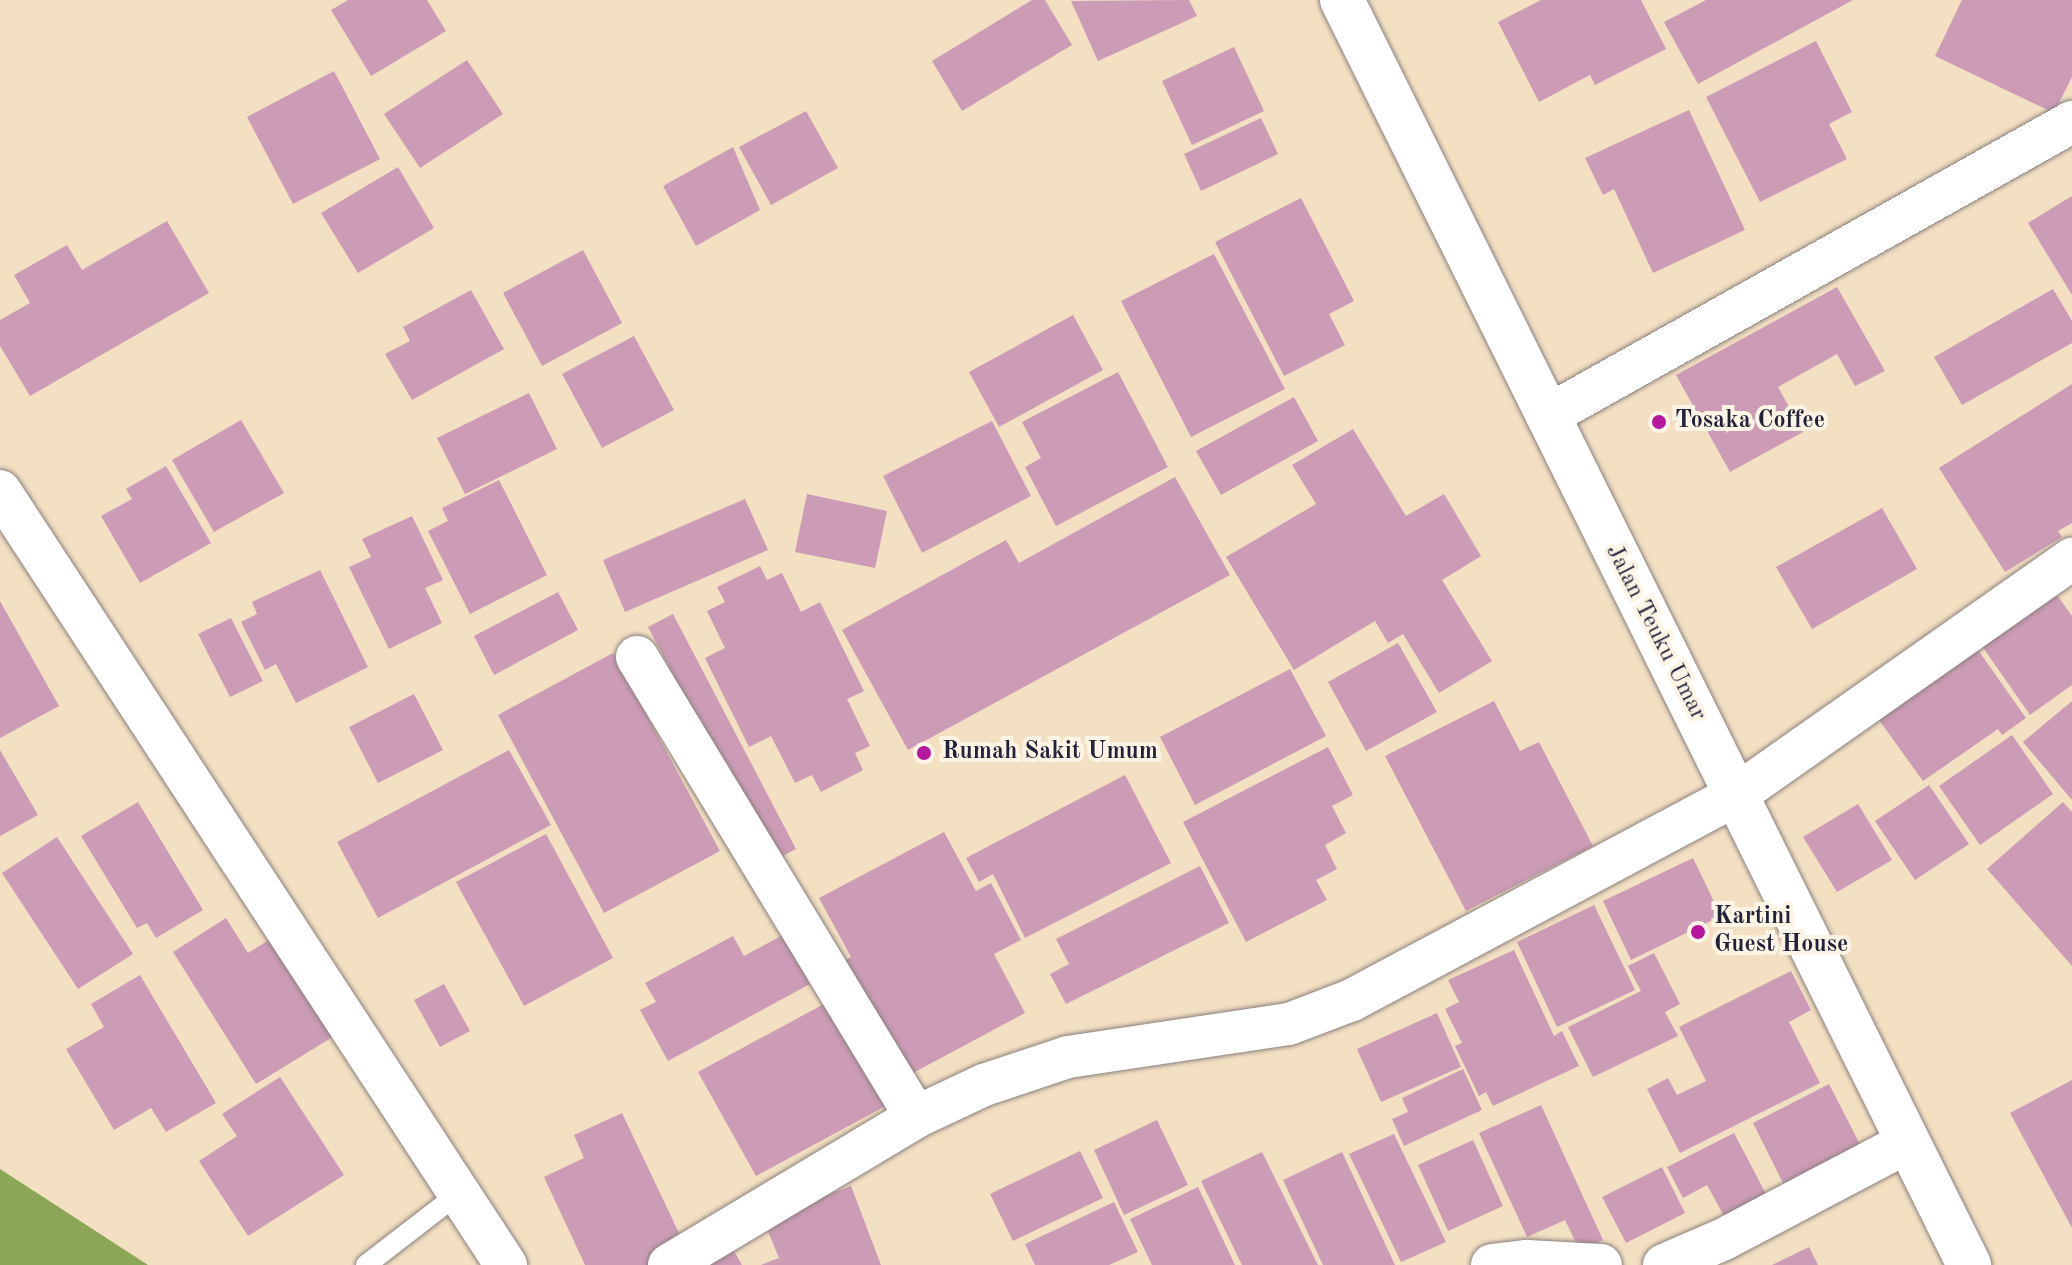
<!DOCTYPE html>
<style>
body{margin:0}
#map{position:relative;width:2072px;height:1265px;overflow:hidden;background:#f3dfc2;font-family:"Old Standard TT",serif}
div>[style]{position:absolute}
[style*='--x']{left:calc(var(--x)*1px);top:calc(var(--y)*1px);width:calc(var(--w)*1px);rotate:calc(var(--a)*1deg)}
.forest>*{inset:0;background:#8ca657}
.building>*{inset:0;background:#cc9bb6}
.roads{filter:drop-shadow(0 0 2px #8a807e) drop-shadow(0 0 2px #8a807e)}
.lane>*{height:20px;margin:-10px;padding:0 10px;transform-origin:10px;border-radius:10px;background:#fff}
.street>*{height:42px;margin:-21px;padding:0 21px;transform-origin:21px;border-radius:21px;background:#fff}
.secondary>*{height:44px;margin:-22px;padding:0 22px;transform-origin:22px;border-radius:22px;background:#fff}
.dots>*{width:22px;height:22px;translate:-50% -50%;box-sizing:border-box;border:4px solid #fcf5e5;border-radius:50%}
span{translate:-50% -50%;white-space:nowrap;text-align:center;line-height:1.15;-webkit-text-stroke:8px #fcf5e5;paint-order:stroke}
.poi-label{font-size:24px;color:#22223b;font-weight:700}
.left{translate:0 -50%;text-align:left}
.street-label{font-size:24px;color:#22223b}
</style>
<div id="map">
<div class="forest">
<div style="clip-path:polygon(0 1169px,148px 1265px,0 1265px)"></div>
</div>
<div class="building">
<div style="clip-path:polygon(348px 0,427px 0,446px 31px,371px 76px,331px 10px)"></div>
<div style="clip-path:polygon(1032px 0,1045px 0,1072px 45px,962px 111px,932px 61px)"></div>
<div style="clip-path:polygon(1189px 0,1197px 16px,1098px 61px,1071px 1px)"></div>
<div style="clip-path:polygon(1541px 0,1641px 0,1666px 49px,1595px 85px,1590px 75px,1539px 102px,1498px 22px)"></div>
<div style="clip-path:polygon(1706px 0,1853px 0,1698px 84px,1664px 22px)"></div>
<div style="clip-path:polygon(1962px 0,2072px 0,2072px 77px,2054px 113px,1935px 56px)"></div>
<div style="clip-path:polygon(1816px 41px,1852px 112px,1829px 124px,1847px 159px,1760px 202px,1706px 97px)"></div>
<div style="clip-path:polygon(1234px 47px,1264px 111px,1192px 145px,1162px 81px)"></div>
<div style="clip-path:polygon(467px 60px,503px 114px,420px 168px,384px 114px)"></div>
<div style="clip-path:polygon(334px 71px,380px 159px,293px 204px,247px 117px)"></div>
<div style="clip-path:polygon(1689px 110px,1745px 230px,1653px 273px,1614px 189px,1603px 195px,1585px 158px)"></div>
<div style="clip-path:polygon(806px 111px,838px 168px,771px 205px,739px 147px)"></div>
<div style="clip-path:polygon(1261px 118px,1278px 154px,1201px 191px,1184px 154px)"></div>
<div style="clip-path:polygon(733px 147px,760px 210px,696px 246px,663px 186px)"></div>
<div style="clip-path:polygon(398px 167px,434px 228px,358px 273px,321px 213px)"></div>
<div style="clip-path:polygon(2072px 196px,2072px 295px,2028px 223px)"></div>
<div style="clip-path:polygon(1301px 198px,1354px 301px,1329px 314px,1345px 345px,1284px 376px,1215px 242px)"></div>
<div style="clip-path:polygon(167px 221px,209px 293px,30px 396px,0 346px,0 320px,30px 303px,14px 275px,67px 245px,82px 270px)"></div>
<div style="clip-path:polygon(583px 250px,622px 323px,542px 366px,503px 293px)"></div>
<div style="clip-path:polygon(1214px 254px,1285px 389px,1191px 437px,1121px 301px)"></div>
<div style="clip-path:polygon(1837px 287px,1885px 371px,1855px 386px,1837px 354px,1778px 387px,1803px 432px,1730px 472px,1676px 375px)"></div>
<div style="clip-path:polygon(2053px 289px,2072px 321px,2072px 343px,1962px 405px,1934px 357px)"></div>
<div style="clip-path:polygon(471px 290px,504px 349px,412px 400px,385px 354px,410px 341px,403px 327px)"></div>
<div style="clip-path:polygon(1073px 315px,1103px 370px,999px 427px,969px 372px)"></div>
<div style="clip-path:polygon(634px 336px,674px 410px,602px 448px,562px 374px)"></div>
<div style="clip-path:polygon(1118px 372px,1168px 467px,1056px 526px,1025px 467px,1041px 458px,1022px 422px)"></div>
<div style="clip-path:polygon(2072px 384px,2072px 523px,2058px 531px,2062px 537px,2005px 572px,1939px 468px)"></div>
<div style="clip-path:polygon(529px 393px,557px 449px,465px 494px,437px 438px)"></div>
<div style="clip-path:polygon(1294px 397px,1318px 441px,1221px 495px,1196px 451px)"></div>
<div style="clip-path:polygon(241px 420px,284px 493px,214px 532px,172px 460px)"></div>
<div style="clip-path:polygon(992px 421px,1031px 496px,922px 553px,883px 476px)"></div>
<div style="clip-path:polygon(1353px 429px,1406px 516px,1444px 494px,1481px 556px,1442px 580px,1492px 661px,1439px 693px,1403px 634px,1388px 643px,1375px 621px,1294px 670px,1226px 557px,1316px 504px,1292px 465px)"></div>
<div style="clip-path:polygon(166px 466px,211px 543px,140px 583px,101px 516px,132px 499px,126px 489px)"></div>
<div style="clip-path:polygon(1175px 477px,1230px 575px,908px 750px,842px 630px,1006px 540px,1019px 563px)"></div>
<div style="clip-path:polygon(499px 480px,547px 575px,470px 614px,428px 531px,448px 521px,442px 508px)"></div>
<div style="clip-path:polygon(807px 494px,887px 511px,875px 568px,795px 552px)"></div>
<div style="clip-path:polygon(745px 499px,768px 550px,625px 612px,603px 560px)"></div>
<div style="clip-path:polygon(1882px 508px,1917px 569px,1812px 629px,1776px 567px)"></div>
<div style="clip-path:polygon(412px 516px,443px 580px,425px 588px,442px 623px,389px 649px,349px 567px,371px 557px,362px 539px)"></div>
<div style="clip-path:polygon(760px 566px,767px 580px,782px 573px,801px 612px,820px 602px,864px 691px,847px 699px,870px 746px,855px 753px,863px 770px,821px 792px,812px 775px,795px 783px,771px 736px,749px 747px,705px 658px,725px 648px,707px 611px,725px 602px,717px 587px)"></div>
<div style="clip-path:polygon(320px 570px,368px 667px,296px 703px,276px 664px,265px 670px,241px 622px,257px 614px,252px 602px)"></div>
<div style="clip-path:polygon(2054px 591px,2072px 616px,2072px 685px,2030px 715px,1980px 643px)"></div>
<div style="clip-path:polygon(558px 592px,578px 630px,494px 675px,474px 636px)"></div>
<div style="clip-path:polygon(0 601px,59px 706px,0 738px)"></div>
<div style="clip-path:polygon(673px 614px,796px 849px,771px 862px,648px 627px)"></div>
<div style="clip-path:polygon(231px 618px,263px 681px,230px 697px,198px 634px)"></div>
<div style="clip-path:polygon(1398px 643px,1437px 712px,1366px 751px,1328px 682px)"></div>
<div style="clip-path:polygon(1978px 650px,2026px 718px,2002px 735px,1998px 729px,1923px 781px,1879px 720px)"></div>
<div style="clip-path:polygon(613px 653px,720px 851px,604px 913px,498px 715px)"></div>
<div style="clip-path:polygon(1290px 669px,1326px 736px,1195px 805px,1160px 737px)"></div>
<div style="clip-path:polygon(414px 694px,443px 750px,378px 783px,349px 727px)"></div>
<div style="clip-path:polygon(1494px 701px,1520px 751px,1539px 742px,1593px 846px,1466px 911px,1385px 756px)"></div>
<div style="clip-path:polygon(2072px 701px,2072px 800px,2023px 742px)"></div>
<div style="clip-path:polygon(2012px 735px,2053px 794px,1980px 845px,1939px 786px)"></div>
<div style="clip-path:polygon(1328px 747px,1353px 795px,1332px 806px,1346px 833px,1325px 845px,1337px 869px,1316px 880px,1327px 900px,1246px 942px,1183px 822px)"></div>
<div style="clip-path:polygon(0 750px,38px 815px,0 836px)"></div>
<div style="clip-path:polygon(509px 750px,551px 825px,378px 918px,337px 842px)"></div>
<div style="clip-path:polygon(1125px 775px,1171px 863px,1025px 938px,993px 874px,979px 882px,966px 858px)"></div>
<div style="clip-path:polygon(1929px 785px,1969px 844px,1915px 880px,1875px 821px)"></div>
<div style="clip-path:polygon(138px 802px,203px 910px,156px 938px,147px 923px,137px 928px,81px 836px)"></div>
<div style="clip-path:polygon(2063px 802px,2072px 812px,2072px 966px,1987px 869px)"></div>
<div style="clip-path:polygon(1858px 804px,1892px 860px,1837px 892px,1803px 837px)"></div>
<div style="clip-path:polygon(944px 832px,976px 891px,991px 883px,1021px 940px,994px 954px,1025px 1013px,911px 1074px,833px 967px,851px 957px,819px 898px)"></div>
<div style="clip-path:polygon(546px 834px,613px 958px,524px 1006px,456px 882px)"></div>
<div style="clip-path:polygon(57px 837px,133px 954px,78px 989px,2px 873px)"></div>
<div style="clip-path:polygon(1693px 858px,1721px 916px,1631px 960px,1603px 901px)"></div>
<div style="clip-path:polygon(1200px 866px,1229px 923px,1066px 1004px,1050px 974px,1069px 964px,1056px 939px)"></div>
<div style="clip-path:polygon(1594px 905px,1635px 990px,1557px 1027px,1517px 942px)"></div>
<div style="clip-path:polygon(226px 918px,248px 953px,275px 936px,336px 1035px,256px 1084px,173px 952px)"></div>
<div style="clip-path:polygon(783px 935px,810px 984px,668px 1061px,640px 1010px,656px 1002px,645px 983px,733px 936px,744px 956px)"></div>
<div style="clip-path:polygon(1514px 950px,1554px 1036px,1562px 1031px,1579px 1066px,1493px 1106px,1486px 1092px,1479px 1096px,1455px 1046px,1462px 1043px,1445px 1009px,1459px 1002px,1448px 980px)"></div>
<div style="clip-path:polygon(1654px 953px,1680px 1004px,1665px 1012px,1678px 1036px,1593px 1077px,1568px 1027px,1641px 991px,1628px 966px)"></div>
<div style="clip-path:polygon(1791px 971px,1811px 1010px,1789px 1022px,1820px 1083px,1680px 1153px,1647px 1089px,1668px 1078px,1677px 1095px,1706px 1081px,1679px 1027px)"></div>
<div style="clip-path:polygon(140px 975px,216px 1103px,166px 1132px,151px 1108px,114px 1130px,66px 1049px,104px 1027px,91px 1004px)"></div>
<div style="clip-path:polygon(444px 984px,470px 1031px,440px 1047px,414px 1000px)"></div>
<div style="clip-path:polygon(835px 998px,893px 1102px,756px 1176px,698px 1072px)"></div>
<div style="clip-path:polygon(1437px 1013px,1461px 1067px,1381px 1102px,1357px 1049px)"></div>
<div style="clip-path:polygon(1463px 1069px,1482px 1110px,1404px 1146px,1392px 1119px,1408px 1112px,1402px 1098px)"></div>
<div style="clip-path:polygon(280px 1077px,344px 1175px,248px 1236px,199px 1161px,237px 1136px,222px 1114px)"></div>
<div style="clip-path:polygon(2072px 1080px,2072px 1228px,2010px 1113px)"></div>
<div style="clip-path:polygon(1829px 1084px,1867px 1158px,1790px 1197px,1753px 1123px)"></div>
<div style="clip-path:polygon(1541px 1105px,1603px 1240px,1580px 1251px,1565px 1220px,1527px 1237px,1479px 1133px)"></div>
<div style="clip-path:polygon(622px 1113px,688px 1252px,659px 1265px,585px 1265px,544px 1177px,584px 1158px,574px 1135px)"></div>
<div style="clip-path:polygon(1157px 1120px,1188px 1185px,1124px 1215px,1094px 1150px)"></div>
<div style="clip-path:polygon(1734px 1133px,1766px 1194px,1724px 1216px,1707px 1185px,1683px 1198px,1667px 1167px)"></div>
<div style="clip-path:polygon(1394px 1134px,1446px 1242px,1401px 1262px,1349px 1154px)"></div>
<div style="clip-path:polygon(1473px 1140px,1503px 1206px,1448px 1231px,1418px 1165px)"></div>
<div style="clip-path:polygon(1080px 1151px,1103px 1198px,1013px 1241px,990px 1194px)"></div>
<div style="clip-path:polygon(1262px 1152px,1318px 1265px,1242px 1265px,1201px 1181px)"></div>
<div style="clip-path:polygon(1342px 1152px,1395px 1265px,1323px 1265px,1283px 1180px)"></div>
<div style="clip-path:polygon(1662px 1167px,1685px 1213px,1626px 1243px,1602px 1197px)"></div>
<div style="clip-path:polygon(851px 1186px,881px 1265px,761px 1265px,779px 1258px,763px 1219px)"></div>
<div style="clip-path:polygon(1198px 1187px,1235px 1265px,1152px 1265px,1130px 1219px)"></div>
<div style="clip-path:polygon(1114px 1202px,1138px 1252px,1109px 1265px,1035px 1265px,1025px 1244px)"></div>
<div style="clip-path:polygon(731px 1246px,742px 1265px,698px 1265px)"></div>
<div style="clip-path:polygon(1809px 1247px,1818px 1265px,1772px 1265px)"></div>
</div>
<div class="roads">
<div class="lane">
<div style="--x:366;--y:1265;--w:116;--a:-37.7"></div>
</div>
<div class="street">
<div style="--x:1547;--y:416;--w:602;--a:-29.25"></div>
<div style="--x:0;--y:491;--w:925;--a:56.83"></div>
<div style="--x:637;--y:657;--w:538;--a:58.76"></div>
<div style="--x:669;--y:1265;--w:288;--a:-30.9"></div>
<div style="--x:916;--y:1117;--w:75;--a:-25.2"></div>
<div style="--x:984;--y:1085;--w:89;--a:-18.4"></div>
<div style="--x:1068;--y:1057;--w:223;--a:-8.5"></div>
<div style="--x:1289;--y:1024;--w:67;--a:-20.9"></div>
<div style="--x:1352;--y:1000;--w:435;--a:-28.1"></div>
<div style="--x:1736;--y:795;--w:411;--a:-35.1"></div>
<div style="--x:1492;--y:1265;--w:35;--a:-7"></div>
<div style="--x:1527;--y:1261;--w:74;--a:3.1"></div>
<div style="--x:1664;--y:1265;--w:65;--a:-23.4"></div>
<div style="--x:1724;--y:1239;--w:208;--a:-27.8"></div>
</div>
<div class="secondary">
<div style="--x:1342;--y:0;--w:1412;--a:63.63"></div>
</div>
</div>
<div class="dots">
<div style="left:1659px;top:422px;background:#b5179e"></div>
<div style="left:924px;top:753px;background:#b5179e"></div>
<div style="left:1698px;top:932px;background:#b5179e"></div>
</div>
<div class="poi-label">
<span class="left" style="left:1675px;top:422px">Tosaka Coffee</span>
<span class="left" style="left:942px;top:753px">Rumah Sakit Umum</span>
<span class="left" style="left:1714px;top:932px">Kartini<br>Guest House</span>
</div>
<div class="street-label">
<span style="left:1655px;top:633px;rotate:63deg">Jalan Teuku Umar</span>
</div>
</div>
